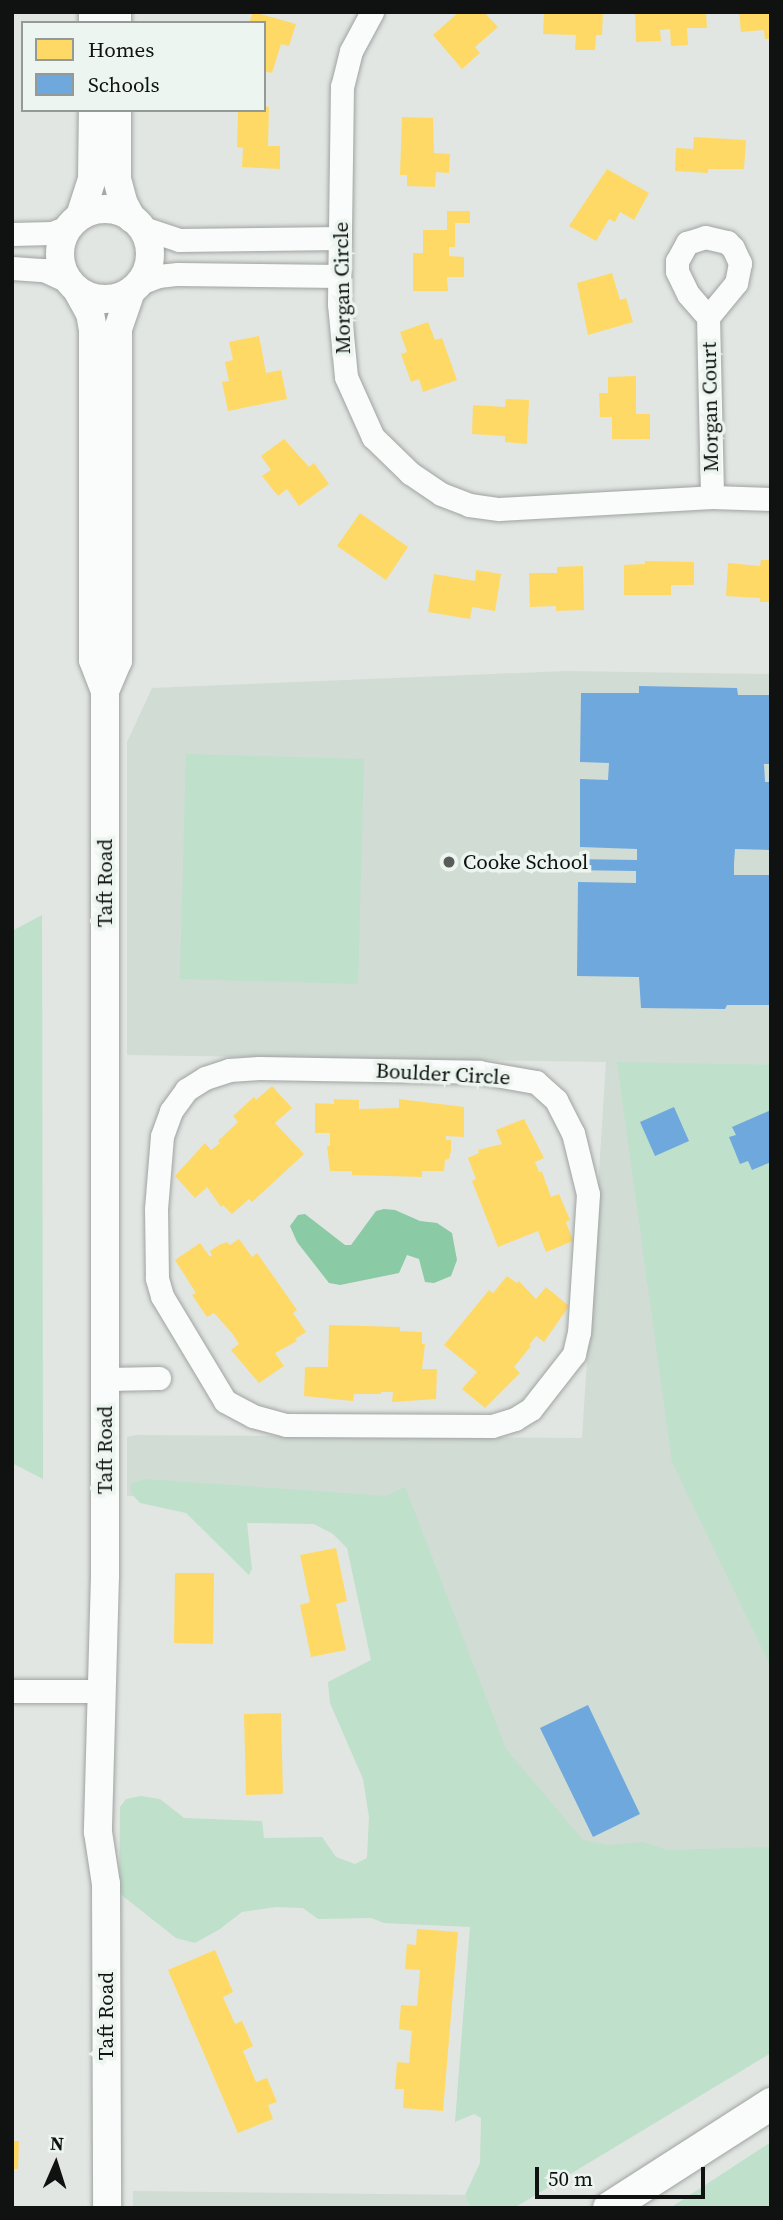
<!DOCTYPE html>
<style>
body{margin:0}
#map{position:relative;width:783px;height:2220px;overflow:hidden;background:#e1e6e2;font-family:"Source Serif 4",serif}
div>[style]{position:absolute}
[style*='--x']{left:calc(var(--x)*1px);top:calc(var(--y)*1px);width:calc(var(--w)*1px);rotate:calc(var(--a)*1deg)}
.built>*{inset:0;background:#d1dcd4}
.green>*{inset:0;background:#bfe0ca}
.water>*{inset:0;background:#8acaa4}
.homes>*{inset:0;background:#ffd966}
.schools>*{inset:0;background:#6fa8dc}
.roads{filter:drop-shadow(0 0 2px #a0a3a1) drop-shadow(0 0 2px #a0a3a1)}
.minor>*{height:23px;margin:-11.5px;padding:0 11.5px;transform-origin:11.5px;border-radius:11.5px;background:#fafbfb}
.tertiary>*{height:28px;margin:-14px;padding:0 14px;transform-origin:14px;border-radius:14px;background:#fafbfb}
.tertiary>.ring{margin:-14px;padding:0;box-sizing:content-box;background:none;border:28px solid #fafbfb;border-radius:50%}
.secondary>*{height:32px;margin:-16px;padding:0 16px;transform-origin:16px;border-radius:16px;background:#fafbfb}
.dots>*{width:19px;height:19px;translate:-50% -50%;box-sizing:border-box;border:4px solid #ecf5ef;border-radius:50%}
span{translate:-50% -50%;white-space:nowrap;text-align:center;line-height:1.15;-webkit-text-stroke:7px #ecf5ef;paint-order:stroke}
.street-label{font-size:21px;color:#0f1210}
.poi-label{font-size:21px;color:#0f1210}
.left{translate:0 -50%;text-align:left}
.frame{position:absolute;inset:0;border:14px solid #0f1210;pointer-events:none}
.legend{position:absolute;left:21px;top:21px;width:245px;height:91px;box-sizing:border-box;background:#ecf5ef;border:2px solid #949a96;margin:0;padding:9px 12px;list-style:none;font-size:21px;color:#0f1210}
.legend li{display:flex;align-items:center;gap:14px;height:35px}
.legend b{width:35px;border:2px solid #949a96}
.north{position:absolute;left:21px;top:2129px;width:70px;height:70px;-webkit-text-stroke:5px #ecf5ef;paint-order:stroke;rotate:3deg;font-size:19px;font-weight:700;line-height:28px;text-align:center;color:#0f1210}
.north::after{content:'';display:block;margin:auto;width:24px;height:32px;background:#0f1210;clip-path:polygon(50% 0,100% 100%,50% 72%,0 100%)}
.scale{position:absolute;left:535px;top:2167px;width:170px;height:32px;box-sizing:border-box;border:4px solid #0f1210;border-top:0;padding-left:9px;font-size:21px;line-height:24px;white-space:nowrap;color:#0f1210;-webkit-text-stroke:5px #ecf5ef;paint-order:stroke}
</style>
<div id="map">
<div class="built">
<div style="clip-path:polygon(566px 671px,771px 674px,771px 1897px,490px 1893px,376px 1499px,127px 1496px,127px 1437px,136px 1435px,582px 1438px,606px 1062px,127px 1055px,127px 742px,152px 688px)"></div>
<div style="clip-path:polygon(133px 2191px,465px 2195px,471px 2208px,133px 2208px)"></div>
</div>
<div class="green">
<div style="clip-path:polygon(186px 754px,364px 759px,358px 984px,180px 979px)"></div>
<div style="clip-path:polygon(42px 915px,43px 1479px,12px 1463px,12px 931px)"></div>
<div style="clip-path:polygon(617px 1062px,771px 1065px,771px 1667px,672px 1462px)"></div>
<div style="clip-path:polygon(144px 1479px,386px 1496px,405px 1487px,506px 1749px,583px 1840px,607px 1845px,643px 1842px,666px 1850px,771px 1847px,771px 2053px,514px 2208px,471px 2208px,465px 2195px,480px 2163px,481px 2118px,474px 2114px,455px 2122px,470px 1927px,384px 1923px,371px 1918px,318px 1919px,303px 1908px,276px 1907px,242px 1912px,220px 1929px,195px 1943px,176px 1938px,119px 1893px,120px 1807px,126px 1799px,141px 1796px,160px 1799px,184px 1818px,262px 1821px,264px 1838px,322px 1837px,336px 1857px,355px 1864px,367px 1858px,369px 1817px,363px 1779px,330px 1703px,328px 1682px,371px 1660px,347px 1548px,333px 1534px,314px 1524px,247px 1523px,252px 1569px,249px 1575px,186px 1513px,140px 1503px,131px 1493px,131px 1484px)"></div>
<div style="clip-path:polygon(771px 2142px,771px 2208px,670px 2208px)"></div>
</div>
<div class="water">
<div style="clip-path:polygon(384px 1209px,395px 1210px,420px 1221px,437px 1223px,452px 1233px,457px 1260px,451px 1276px,434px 1283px,425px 1282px,419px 1259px,407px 1255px,399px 1273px,340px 1285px,329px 1283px,297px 1242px,290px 1226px,298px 1215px,305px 1214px,345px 1245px,351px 1245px,376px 1211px)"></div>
</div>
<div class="homes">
<div style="clip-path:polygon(253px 12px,296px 24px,289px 46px,281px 44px,272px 73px,264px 71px,264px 23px,249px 23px)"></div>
<div style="clip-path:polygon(459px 12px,484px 12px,498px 27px,475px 47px,480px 53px,462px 69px,433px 35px)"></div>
<div style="clip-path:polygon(544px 12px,603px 12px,602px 35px,596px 35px,595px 50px,575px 50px,576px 35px,543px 34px)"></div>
<div style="clip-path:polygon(635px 12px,706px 12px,707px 28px,687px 28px,688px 45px,671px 46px,670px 29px,660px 30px,661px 41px,636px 42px)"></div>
<div style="clip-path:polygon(739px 12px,771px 12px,771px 39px,765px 39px,764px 30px,741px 32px)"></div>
<div style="clip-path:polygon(264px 106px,269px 107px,268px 146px,280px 146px,280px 169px,242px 167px,243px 148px,237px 147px,238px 110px,264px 110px)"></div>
<div style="clip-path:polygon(402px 117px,433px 118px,434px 153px,450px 154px,449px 173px,436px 172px,435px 187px,407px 186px,407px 175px,400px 175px)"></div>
<div style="clip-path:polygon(694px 137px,746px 140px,744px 169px,708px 169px,708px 173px,675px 171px,676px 148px,693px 149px)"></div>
<div style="clip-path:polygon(607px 169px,649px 193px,634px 220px,620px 212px,615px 222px,609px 219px,596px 241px,569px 226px)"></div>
<div style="clip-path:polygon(447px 211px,470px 211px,470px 223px,455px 223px,455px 247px,449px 247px,449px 256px,464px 257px,464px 277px,447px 277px,448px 291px,413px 291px,413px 253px,423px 253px,423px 230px,447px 230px)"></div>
<div style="clip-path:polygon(612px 273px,620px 300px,626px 298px,633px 322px,588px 335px,577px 283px)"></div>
<div style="clip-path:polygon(428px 322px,435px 340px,442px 338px,457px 380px,423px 392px,419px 379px,411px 382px,401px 354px,407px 352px,400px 332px)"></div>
<div style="clip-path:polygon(259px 336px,266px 373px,281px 370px,287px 399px,228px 411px,222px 382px,229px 381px,225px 362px,233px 360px,229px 342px)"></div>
<div style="clip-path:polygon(636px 376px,636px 414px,650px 414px,650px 439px,612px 439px,612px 417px,600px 417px,599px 393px,608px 393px,608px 377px)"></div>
<div style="clip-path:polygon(506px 399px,529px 400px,527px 444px,505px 442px,505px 436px,472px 434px,473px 405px,505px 407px)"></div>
<div style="clip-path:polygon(284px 439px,309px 467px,314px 463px,329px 484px,299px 506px,287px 489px,278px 496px,262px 476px,271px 470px,261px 456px)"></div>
<div style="clip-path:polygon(360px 513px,408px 547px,386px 580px,337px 546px)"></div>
<div style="clip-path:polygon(761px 560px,771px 560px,771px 602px,760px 602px,760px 598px,726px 596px,728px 563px,760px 566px)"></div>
<div style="clip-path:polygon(645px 561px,694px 562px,694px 585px,671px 585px,671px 595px,624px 595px,624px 565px,645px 564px)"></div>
<div style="clip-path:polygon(583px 566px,584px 610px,556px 611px,556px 606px,530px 607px,529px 573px,557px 573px,557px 567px)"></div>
<div style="clip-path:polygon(476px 570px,501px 574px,495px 611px,472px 607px,470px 619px,428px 612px,434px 574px,475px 581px)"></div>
<div style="clip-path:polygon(272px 1086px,292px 1108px,275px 1123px,304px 1154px,252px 1202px,249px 1199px,232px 1214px,223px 1205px,221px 1207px,207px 1187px,195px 1198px,175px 1176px,205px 1143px,211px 1150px,220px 1143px,218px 1141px,238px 1122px,233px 1116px,254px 1097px,256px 1100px)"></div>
<div style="clip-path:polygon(334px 1099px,359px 1100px,359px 1109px,399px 1108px,399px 1099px,464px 1107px,464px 1137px,446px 1136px,446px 1140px,451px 1140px,451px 1151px,449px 1159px,445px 1160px,444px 1171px,422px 1171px,422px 1177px,352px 1175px,352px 1171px,330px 1171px,327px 1146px,330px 1146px,330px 1133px,315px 1133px,315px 1103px,334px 1104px)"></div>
<div style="clip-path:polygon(524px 1119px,544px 1158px,535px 1162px,539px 1172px,542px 1172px,551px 1197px,559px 1194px,570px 1220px,566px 1222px,573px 1241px,546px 1252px,538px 1231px,498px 1247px,472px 1181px,476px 1179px,468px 1158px,479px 1153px,478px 1150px,502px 1144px,496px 1130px)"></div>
<div style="clip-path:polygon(239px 1239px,252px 1257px,257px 1253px,297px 1310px,293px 1313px,306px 1332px,295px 1339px,297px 1341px,275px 1353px,284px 1366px,259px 1383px,231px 1350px,239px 1344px,232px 1333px,214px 1313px,207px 1317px,192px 1295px,196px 1293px,175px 1260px,200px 1243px,210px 1257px,212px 1255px,210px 1251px,219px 1245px,227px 1242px,230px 1245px)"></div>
<div style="clip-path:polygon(507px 1276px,517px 1283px,519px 1281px,536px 1299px,546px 1287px,569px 1306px,544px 1342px,536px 1336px,529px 1345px,531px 1346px,514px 1367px,520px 1373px,485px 1408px,462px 1389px,477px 1372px,444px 1345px,489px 1290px,493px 1293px)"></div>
<div style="clip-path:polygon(329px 1325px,400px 1327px,400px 1331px,422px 1332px,422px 1344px,425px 1344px,422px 1369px,437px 1369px,436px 1399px,392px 1402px,393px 1392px,381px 1392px,381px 1394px,354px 1394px,353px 1401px,304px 1396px,305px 1367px,328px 1367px)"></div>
<div style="clip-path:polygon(336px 1548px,347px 1601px,336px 1604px,346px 1650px,311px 1657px,300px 1605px,310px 1602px,300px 1555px)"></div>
<div style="clip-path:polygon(175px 1573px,214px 1573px,213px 1644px,174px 1643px)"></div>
<div style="clip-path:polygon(281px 1713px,283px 1794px,246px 1795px,244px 1714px)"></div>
<div style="clip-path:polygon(417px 1929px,458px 1932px,443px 2111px,403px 2108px,404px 2089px,395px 2089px,397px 2062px,409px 2063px,412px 2031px,399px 2029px,401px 2005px,417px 2006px,420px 1970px,405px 1969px,407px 1944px,416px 1945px)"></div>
<div style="clip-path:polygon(215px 1950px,233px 1992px,223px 1997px,235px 2024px,242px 2021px,253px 2046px,243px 2051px,256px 2082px,267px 2078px,277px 2102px,268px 2105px,273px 2119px,238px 2133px,168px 1970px)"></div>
<div style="clip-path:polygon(12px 2141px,19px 2141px,18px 2169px,12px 2169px)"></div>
</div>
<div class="schools">
<div style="clip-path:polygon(639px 686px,737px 688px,738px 695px,771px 695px,771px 764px,764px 764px,765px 782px,771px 782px,771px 850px,735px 849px,734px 863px,734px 875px,771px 875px,771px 1005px,727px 1005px,725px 1009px,641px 1008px,639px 977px,577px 976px,578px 882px,636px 883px,636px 871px,570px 870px,570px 859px,637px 860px,637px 849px,580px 847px,580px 779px,608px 780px,609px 763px,580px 762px,581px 693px,639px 693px)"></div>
<div style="clip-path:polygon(674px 1107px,689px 1141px,655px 1156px,640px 1122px)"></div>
<div style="clip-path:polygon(771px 1110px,771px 1162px,752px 1170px,748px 1161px,740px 1164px,729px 1137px,736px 1135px,732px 1127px)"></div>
<div style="clip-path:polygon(588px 1705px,640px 1814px,593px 1837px,540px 1728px)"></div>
</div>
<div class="roads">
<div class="minor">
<div style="--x:372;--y:12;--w:44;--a:118.3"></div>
<div style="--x:351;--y:51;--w:36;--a:104"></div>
<div style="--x:342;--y:86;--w:218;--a:90.8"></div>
<div style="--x:339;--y:304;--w:73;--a:84.5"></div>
<div style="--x:346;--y:377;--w:66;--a:65.8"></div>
<div style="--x:373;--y:437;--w:52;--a:44.2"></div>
<div style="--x:410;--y:473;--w:37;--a:34"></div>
<div style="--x:441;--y:494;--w:30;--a:21"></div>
<div style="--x:469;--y:505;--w:30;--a:8"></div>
<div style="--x:499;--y:509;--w:213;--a:-3.2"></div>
<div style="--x:712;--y:497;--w:59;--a:1.9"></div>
<div style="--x:140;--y:227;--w:41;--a:18.4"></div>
<div style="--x:179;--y:240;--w:161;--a:-0.7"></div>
<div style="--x:12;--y:234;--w:40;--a:-1.4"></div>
<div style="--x:52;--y:233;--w:19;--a:-21"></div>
<div style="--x:12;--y:268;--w:32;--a:4"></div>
<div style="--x:44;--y:270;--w:26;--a:25"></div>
<div style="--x:140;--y:283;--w:19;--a:-21"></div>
<div style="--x:158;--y:276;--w:20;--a:-6"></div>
<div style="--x:178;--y:274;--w:161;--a:0.7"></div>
<div style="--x:708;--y:317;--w:30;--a:-131"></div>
<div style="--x:688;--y:294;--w:25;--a:-116"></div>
<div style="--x:677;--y:271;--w:10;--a:-90"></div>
<div style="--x:677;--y:261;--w:21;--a:-61"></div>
<div style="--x:687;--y:243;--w:19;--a:-18"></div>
<div style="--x:705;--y:237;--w:23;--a:13"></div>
<div style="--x:727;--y:242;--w:8;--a:45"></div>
<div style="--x:733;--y:248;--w:17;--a:65"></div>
<div style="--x:740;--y:263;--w:20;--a:101"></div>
<div style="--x:736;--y:283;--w:44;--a:129.5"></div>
<div style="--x:708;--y:317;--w:180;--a:88.7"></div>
<div style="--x:259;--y:1068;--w:220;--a:1"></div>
<div style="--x:479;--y:1072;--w:58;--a:10"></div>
<div style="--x:536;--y:1082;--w:27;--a:42"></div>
<div style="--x:556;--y:1100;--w:37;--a:63"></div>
<div style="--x:573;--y:1133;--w:63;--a:76.2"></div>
<div style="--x:588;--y:1194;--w:138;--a:93.7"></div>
<div style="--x:579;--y:1332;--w:23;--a:103"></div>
<div style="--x:574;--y:1354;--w:70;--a:128"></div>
<div style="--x:531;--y:1409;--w:19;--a:148"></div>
<div style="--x:515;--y:1419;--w:24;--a:163"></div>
<div style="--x:492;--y:1426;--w:206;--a:-179.7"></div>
<div style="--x:286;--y:1425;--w:34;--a:-165"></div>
<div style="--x:253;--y:1416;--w:32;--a:-152"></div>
<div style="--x:225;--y:1401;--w:122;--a:-121"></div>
<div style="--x:162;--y:1296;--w:19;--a:-106"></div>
<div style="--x:157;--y:1278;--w:69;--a:-90.8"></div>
<div style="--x:156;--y:1209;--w:73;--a:-85.3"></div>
<div style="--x:162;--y:1136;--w:27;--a:-70"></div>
<div style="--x:171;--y:1111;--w:26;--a:-54"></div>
<div style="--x:186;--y:1090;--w:22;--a:-32"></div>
<div style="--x:205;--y:1078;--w:25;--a:-18"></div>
<div style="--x:229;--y:1070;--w:30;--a:-4"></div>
<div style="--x:105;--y:1379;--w:54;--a:-1.1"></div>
<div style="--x:12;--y:1691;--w:88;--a:0"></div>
</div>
<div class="tertiary">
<div style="--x:93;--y:12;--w:11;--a:90"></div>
<div style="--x:117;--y:12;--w:11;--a:90"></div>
<div style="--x:117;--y:110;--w:69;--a:90"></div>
<div style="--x:117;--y:179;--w:24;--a:75"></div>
<div style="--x:123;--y:202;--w:19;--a:62"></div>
<div class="ring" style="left:60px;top:209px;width:62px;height:62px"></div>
<div style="--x:80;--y:216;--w:40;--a:-72"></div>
<div style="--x:92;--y:178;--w:68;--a:-89.2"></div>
<div style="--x:77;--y:290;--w:26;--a:61"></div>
<div style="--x:90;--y:313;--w:17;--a:80"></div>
<div style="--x:93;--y:330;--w:330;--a:90"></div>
<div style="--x:93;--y:660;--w:33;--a:69"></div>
<div style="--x:105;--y:691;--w:885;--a:90"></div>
<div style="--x:105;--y:1576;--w:256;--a:91.6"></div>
<div style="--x:98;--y:1832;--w:53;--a:81.3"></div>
<div style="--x:106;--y:1884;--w:324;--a:89.8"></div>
<div style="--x:105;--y:691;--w:33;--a:-67"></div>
<div style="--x:118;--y:661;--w:332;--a:-90"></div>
<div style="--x:118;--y:329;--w:40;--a:-71.1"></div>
</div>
<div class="secondary">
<div style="--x:609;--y:2208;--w:193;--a:-32.7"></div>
</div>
</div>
<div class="dots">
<div style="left:449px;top:862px;background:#585c5a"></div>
</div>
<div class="street-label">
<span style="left:342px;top:288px;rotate:-91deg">Morgan Circle</span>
<span style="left:710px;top:407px;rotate:-91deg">Morgan Court</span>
<span style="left:105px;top:883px;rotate:-90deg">Taft Road</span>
<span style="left:443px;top:1074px;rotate:3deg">Boulder Circle</span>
<span style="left:105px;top:1450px;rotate:-90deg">Taft Road</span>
<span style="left:106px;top:2016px;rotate:-90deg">Taft Road</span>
</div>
<div class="poi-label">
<span class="left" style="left:463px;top:862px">Cooke School</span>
</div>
<div class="frame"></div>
<ul class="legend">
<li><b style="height:19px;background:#ffd966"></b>Homes</li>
<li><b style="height:19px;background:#6fa8dc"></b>Schools</li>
</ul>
<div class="north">N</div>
<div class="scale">50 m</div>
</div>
